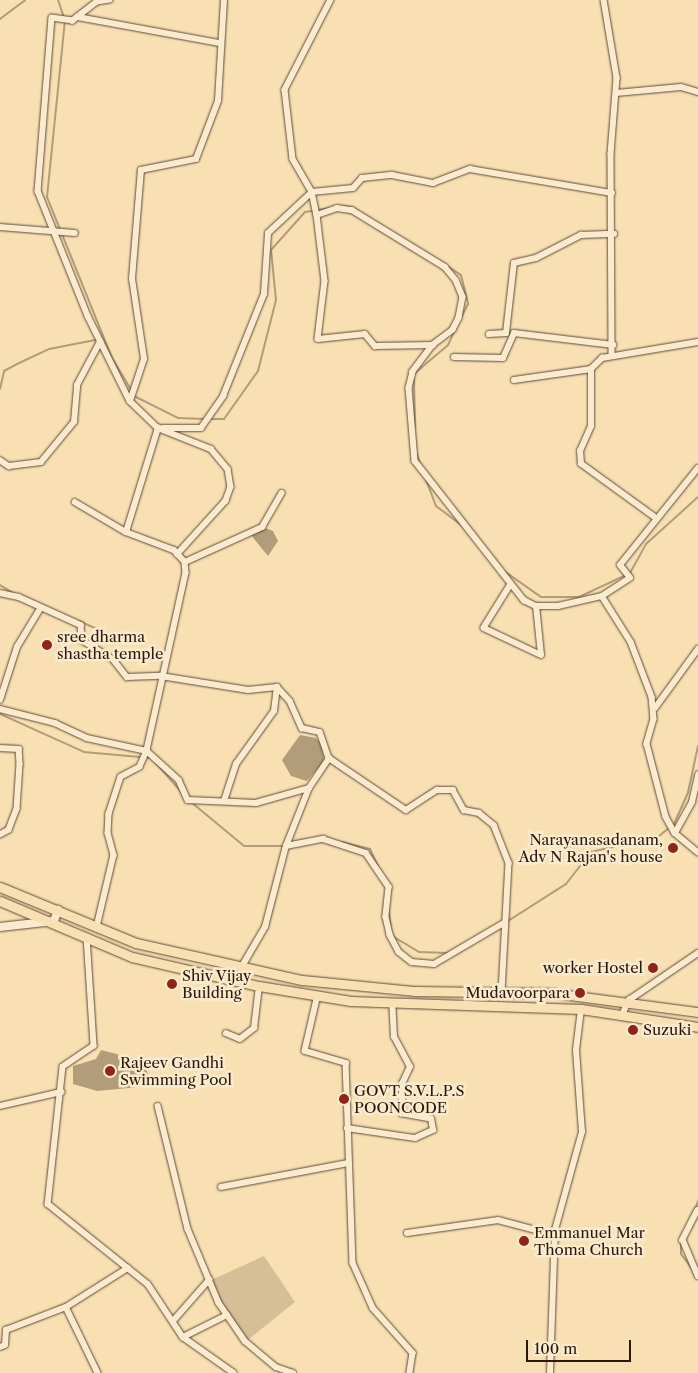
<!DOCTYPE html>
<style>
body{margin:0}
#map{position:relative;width:698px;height:1373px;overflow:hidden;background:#f9e0b3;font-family:"Libre Caslon Text",serif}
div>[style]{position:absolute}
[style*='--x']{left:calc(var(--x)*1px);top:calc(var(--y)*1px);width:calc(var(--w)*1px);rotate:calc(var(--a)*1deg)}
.green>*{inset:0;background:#d6be97}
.water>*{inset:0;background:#b29c7a}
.stream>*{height:2px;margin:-1px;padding:0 1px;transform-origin:1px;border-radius:1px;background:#b29c7a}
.roads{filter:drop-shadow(0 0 1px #5d4a36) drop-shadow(0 0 1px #5d4a36)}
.minor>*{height:5.5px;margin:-2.75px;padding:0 2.75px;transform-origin:2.75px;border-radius:2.75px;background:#fbebce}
.secondary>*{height:8px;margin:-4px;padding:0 4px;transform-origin:4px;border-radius:4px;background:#fbebce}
.primary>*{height:9px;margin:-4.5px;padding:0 4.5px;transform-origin:4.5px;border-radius:4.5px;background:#f9e0b3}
.dots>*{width:14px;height:14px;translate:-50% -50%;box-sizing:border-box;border:2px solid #fbebce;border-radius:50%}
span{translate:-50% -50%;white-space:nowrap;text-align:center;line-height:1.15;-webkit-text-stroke:5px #fbebce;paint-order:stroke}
.poi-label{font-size:15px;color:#29180c}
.left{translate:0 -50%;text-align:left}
.right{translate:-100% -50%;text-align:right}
.scale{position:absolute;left:526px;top:1340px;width:105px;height:22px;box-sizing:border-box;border:2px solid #29180c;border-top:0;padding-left:6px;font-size:15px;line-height:18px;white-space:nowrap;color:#29180c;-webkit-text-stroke:4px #fbebce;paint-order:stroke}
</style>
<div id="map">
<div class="green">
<div style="clip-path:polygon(264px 1256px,295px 1302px,244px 1343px,216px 1302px,209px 1281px)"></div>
</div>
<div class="water">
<div style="clip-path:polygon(260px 526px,273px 531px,278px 541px,268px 556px,250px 534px)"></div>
<div style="clip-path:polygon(300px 735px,316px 738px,322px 745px,324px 761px,307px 781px,291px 776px,282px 760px)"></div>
<div style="clip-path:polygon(101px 1050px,144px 1061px,151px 1086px,97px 1091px,73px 1084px,73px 1066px,96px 1059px)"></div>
</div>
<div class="stream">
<div style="--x:58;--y:0;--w:21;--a:71"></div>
<div style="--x:65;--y:20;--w:178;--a:95.8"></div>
<div style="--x:47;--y:197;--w:174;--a:68"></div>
<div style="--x:112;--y:358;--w:37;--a:59"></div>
<div style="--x:0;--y:19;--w:31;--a:-37"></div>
<div style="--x:341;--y:206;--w:10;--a:6"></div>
<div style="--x:449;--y:267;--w:14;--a:34"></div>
<div style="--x:461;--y:275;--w:30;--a:76"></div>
<div style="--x:468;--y:304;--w:13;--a:117"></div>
<div style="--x:415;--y:373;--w:43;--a:-40.3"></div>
<div style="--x:448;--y:345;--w:14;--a:-65"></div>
<div style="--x:414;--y:379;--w:48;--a:88.8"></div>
<div style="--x:0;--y:389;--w:18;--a:-77"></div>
<div style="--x:4;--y:371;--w:15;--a:-28"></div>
<div style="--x:17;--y:364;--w:35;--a:-25"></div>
<div style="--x:49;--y:349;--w:47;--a:-11.1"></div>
<div style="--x:134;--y:396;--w:49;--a:26.6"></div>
<div style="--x:178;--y:418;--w:27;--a:2"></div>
<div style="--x:209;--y:419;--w:15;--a:0"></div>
<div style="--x:224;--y:419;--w:59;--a:-54.7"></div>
<div style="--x:258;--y:371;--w:73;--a:-75.8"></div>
<div style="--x:276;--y:300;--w:50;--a:-95.7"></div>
<div style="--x:271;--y:250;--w:51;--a:-48.2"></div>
<div style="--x:305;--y:212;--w:24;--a:-9"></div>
<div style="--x:417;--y:454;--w:10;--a:73"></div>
<div style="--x:426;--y:480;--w:28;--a:69"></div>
<div style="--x:436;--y:506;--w:35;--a:37"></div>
<div style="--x:504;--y:571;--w:45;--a:35.1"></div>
<div style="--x:541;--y:597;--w:38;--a:0"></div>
<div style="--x:579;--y:597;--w:52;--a:-25.1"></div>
<div style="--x:630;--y:573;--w:33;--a:-61"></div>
<div style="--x:646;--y:544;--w:70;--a:-42.1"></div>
<div style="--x:0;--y:585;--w:15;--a:32"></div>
<div style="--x:79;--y:621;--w:35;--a:24"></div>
<div style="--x:0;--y:714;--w:92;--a:24.3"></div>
<div style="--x:84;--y:752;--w:67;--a:5.1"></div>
<div style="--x:156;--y:763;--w:41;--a:48.9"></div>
<div style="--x:191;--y:802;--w:69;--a:39.7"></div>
<div style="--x:244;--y:846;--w:41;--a:0"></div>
<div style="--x:342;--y:842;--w:29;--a:14"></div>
<div style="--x:370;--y:849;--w:19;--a:65"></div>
<div style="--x:389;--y:911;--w:18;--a:84"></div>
<div style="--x:508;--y:921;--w:69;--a:-32.5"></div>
<div style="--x:566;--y:884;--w:41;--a:-52"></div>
<div style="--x:591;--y:852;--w:70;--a:-13.2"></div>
<div style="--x:659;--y:836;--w:19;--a:-39"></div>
<div style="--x:674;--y:824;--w:35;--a:-66"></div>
<div style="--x:688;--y:792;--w:47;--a:-77.7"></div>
<div style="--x:394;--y:937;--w:29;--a:31"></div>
<div style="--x:419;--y:952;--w:29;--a:2"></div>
<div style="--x:694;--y:1212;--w:12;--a:-70"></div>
<div style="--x:681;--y:1241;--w:13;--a:90"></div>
<div style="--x:681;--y:1254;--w:20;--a:53"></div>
</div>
<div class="roads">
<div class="minor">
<div style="--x:110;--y:0;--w:13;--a:171"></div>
<div style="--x:97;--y:2;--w:31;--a:142"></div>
<div style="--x:73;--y:21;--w:21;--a:-172"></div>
<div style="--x:52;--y:18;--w:174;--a:94.6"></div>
<div style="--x:38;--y:191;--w:135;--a:68.2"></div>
<div style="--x:88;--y:316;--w:95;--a:63.7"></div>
<div style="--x:130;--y:401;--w:39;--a:44"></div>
<div style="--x:158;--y:428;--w:57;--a:21.6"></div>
<div style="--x:211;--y:449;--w:26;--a:50"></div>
<div style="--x:228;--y:469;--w:18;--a:81"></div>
<div style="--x:231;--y:487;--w:15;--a:110"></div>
<div style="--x:226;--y:501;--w:72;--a:132.2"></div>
<div style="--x:331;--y:0;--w:101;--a:117.1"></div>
<div style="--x:285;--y:90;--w:69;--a:83.4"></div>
<div style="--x:293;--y:159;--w:38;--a:60"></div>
<div style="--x:312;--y:192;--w:24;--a:78"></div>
<div style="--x:317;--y:215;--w:66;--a:83.1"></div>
<div style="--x:325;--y:281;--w:58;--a:96.9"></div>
<div style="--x:318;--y:339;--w:47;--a:-6.1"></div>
<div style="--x:365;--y:334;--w:16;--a:50"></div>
<div style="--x:375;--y:346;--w:58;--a:-1"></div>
<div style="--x:604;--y:0;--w:79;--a:80.5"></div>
<div style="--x:617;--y:78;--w:76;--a:94.5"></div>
<div style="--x:611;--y:154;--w:202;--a:89.7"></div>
<div style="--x:78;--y:17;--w:144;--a:10.4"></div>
<div style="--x:616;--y:93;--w:65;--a:-5.3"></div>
<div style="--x:681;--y:87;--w:18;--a:16"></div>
<div style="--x:317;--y:215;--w:21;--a:-19"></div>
<div style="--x:337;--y:208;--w:15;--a:8"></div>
<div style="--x:352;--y:210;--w:109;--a:31.5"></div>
<div style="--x:445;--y:267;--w:17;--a:50"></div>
<div style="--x:456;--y:280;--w:18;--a:68"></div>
<div style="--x:463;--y:297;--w:21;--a:101"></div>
<div style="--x:459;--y:318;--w:13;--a:117"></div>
<div style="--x:453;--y:330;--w:25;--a:143"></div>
<div style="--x:433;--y:345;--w:34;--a:127"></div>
<div style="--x:413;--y:372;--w:16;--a:104"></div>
<div style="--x:409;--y:388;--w:73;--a:85.3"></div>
<div style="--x:415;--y:461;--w:177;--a:51.9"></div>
<div style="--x:524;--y:600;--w:13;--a:27"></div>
<div style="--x:536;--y:606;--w:22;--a:0"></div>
<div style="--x:558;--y:606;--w:45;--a:-12.8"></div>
<div style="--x:602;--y:596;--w:33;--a:-33"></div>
<div style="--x:630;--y:578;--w:16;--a:-128"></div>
<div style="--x:620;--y:565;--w:124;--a:-51.2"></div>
<div style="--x:0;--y:227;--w:75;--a:4.6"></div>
<div style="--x:489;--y:334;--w:17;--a:-3"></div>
<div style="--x:506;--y:333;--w:70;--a:-83.5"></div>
<div style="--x:514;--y:263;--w:23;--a:-13"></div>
<div style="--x:536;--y:258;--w:51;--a:-27.1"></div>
<div style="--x:581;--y:235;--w:33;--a:-2"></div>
<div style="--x:454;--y:357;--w:49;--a:1.2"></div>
<div style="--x:503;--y:358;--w:27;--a:-66"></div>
<div style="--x:514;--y:333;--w:100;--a:6.9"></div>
<div style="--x:514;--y:380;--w:78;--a:-8.1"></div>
<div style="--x:130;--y:401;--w:44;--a:-71.6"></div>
<div style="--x:144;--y:359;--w:81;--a:-98.5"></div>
<div style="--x:132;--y:279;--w:109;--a:-85.3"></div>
<div style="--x:141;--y:170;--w:56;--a:-11.3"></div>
<div style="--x:196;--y:159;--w:62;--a:-69.2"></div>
<div style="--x:218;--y:101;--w:101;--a:-86.6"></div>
<div style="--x:163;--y:428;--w:38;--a:0"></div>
<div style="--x:201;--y:428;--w:39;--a:-55"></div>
<div style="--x:223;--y:396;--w:110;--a:-68.1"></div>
<div style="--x:264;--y:294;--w:61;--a:-86.2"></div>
<div style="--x:268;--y:233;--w:60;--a:-43"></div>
<div style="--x:312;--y:192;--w:41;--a:-5.6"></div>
<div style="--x:353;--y:188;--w:13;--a:-48"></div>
<div style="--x:362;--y:178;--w:30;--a:-6"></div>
<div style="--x:392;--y:175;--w:42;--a:11"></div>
<div style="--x:433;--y:183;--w:40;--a:-21"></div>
<div style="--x:470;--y:169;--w:144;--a:9.6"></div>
<div style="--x:0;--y:460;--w:11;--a:34"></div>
<div style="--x:9;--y:466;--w:32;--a:-7"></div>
<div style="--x:41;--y:462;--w:52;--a:-50.5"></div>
<div style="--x:74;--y:422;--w:37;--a:-85"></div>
<div style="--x:77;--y:385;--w:49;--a:-61.9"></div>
<div style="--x:75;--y:502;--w:59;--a:30.5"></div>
<div style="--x:126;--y:532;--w:51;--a:20.6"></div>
<div style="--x:174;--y:550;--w:16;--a:47"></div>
<div style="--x:185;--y:562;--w:11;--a:85"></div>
<div style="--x:186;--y:573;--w:182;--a:102.4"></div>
<div style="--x:147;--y:751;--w:17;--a:114"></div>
<div style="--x:140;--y:767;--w:21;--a:152"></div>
<div style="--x:121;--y:777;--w:39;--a:108"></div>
<div style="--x:109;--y:814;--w:19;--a:93"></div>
<div style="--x:108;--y:833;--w:23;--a:75"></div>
<div style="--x:114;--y:855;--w:74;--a:103.3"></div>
<div style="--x:654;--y:517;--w:90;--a:-144"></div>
<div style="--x:581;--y:464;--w:13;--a:-94"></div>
<div style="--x:580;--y:451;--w:27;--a:-66"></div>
<div style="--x:591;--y:426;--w:57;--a:-90"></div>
<div style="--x:591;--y:369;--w:16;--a:-45"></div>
<div style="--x:602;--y:358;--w:97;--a:-9.5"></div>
<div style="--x:126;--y:532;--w:109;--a:-72.9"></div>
<div style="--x:185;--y:562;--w:85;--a:-24.4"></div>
<div style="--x:262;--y:527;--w:39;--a:-60"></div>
<div style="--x:510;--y:586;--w:49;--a:121.8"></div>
<div style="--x:484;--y:628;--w:63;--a:25.3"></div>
<div style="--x:541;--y:655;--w:49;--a:-95.8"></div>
<div style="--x:0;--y:593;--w:19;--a:12"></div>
<div style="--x:19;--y:597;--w:68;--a:24.3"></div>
<div style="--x:81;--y:625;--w:15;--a:86"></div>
<div style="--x:82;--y:640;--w:36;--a:32"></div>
<div style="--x:113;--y:659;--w:23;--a:52"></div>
<div style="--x:127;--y:677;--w:34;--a:-2"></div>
<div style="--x:161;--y:676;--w:88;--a:9.1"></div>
<div style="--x:248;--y:690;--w:29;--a:-6"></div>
<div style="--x:277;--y:687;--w:19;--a:47"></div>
<div style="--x:290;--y:701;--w:30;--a:66"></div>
<div style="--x:302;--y:728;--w:18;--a:13"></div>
<div style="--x:320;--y:732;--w:28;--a:71"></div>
<div style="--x:329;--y:758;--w:93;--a:34"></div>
<div style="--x:406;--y:810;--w:37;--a:-33"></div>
<div style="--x:437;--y:790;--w:16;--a:0"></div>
<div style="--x:453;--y:790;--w:23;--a:61"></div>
<div style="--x:464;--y:810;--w:15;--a:11"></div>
<div style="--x:479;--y:813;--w:19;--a:39"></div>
<div style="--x:494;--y:825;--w:41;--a:68.5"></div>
<div style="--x:509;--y:863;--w:129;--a:93.1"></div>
<div style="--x:602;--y:596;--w:54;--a:57.8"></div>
<div style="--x:631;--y:642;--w:59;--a:69.1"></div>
<div style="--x:652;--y:697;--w:22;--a:85"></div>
<div style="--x:654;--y:719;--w:26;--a:106"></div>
<div style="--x:647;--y:744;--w:75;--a:75.4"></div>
<div style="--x:666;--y:817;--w:18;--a:61"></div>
<div style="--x:675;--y:833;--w:30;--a:40"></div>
<div style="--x:0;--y:700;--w:56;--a:-72.2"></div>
<div style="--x:17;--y:647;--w:44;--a:-58.8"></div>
<div style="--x:655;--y:708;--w:73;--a:-53.9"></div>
<div style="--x:0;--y:709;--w:57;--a:14.3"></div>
<div style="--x:55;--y:723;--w:35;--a:25"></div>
<div style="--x:87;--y:738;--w:61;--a:12.2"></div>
<div style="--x:147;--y:751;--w:43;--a:42.2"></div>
<div style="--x:179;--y:780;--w:22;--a:66"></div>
<div style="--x:188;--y:800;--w:68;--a:2.5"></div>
<div style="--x:256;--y:803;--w:55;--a:-15.8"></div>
<div style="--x:0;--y:748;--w:19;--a:3"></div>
<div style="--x:19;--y:749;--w:15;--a:86"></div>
<div style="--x:20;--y:764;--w:45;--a:93.8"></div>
<div style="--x:17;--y:809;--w:22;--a:111"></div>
<div style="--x:9;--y:830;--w:10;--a:151"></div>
<div style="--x:224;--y:801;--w:39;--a:-72"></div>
<div style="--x:236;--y:764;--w:65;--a:-54.4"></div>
<div style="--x:274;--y:711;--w:24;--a:-83"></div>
<div style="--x:675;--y:833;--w:35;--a:-61"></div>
<div style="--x:692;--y:802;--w:28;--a:-77"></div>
<div style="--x:286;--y:846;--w:38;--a:-11"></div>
<div style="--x:323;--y:839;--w:45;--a:18"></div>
<div style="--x:366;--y:853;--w:41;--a:55.9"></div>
<div style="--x:389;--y:887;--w:30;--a:96"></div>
<div style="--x:386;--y:917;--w:18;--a:77"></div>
<div style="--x:390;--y:935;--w:19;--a:62"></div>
<div style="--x:399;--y:952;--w:16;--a:38"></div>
<div style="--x:412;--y:962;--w:22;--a:5"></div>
<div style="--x:434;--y:964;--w:81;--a:-30.4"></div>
<div style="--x:87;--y:937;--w:109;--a:86.3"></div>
<div style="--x:94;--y:1046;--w:37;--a:146"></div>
<div style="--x:63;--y:1067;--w:138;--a:96.2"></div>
<div style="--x:48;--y:1204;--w:128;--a:38.7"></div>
<div style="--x:148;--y:1284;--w:64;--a:56.6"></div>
<div style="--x:183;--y:1337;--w:62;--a:35.2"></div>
<div style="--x:241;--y:968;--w:48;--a:-59.7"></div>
<div style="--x:265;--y:927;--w:84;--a:-75.5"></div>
<div style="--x:286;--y:846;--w:62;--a:-68.4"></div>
<div style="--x:309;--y:788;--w:36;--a:-56"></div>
<div style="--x:318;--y:995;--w:57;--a:103.1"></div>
<div style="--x:305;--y:1051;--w:43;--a:16.3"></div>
<div style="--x:346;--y:1063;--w:200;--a:88"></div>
<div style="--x:353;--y:1263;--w:49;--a:66"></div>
<div style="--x:373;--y:1308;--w:60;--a:48.4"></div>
<div style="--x:413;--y:1353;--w:20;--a:99"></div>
<div style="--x:622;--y:1015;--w:17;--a:-65"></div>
<div style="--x:629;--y:1000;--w:83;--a:-34.3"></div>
<div style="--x:226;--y:1033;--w:15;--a:23"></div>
<div style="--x:240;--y:1039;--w:18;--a:-38"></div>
<div style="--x:254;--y:1028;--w:42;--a:-83.2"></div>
<div style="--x:0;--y:1106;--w:63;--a:-12.9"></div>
<div style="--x:158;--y:1106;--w:127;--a:76.3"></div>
<div style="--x:188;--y:1229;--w:80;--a:67.3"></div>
<div style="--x:219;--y:1303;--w:46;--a:55.6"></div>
<div style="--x:245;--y:1341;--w:40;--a:40"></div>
<div style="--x:276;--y:1367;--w:18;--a:19"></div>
<div style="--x:347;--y:1128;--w:69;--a:8.4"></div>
<div style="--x:415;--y:1138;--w:20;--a:-24"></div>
<div style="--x:433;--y:1130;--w:11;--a:-100"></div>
<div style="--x:431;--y:1119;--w:29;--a:-170"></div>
<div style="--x:402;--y:1114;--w:30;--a:-90"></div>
<div style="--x:402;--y:1084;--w:19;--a:-65"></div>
<div style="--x:410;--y:1067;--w:34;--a:-118"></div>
<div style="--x:394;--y:1037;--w:33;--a:-93"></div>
<div style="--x:221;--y:1187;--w:129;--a:-10.7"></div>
<div style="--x:698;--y:1210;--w:34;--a:117"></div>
<div style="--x:683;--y:1240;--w:39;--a:67"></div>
<div style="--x:407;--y:1233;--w:92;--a:-8.1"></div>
<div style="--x:498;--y:1220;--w:59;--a:14.7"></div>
<div style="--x:66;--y:1307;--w:73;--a:64.1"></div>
<div style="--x:173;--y:1321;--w:55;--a:-48.7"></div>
<div style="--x:183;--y:1337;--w:49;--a:-26.6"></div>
<div style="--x:0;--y:1347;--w:5;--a:-22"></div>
<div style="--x:5;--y:1345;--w:15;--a:-86"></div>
<div style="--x:6;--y:1330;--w:64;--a:-21"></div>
<div style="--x:66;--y:1307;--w:73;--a:-32.2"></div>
<div style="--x:550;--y:1373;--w:143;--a:-88"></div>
<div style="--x:555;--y:1230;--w:102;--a:-74.6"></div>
<div style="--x:582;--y:1132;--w:82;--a:-94.2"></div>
<div style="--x:576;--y:1050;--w:41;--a:-83"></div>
</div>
<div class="secondary">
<div style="--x:0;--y:927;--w:54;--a:-6.3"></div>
<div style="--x:54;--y:921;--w:12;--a:-70"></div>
</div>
<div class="primary">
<div style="--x:0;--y:887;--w:147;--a:22.4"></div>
<div style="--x:136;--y:943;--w:170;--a:12.6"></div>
<div style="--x:302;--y:980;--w:114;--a:5.6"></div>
<div style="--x:415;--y:991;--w:138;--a:0.8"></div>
<div style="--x:553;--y:993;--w:146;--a:7.5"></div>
<div style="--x:0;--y:901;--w:143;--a:23"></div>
<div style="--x:132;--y:957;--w:130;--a:12.9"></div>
<div style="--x:259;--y:986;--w:93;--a:9.3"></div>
<div style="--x:351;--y:1001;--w:230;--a:2"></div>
<div style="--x:581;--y:1009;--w:118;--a:8.7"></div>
</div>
</div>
<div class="dots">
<div style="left:47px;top:645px;background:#8f2418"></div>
<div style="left:673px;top:848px;background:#8f2418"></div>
<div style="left:653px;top:968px;background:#8f2418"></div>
<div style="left:172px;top:984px;background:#8f2418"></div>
<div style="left:580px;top:993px;background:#8f2418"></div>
<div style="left:633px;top:1030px;background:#8f2418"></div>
<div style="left:110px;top:1071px;background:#8f2418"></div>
<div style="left:344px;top:1099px;background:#8f2418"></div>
<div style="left:524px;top:1241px;background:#8f2418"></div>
</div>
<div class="poi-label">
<span class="left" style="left:57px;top:645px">sree dharma<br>shastha temple</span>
<span class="right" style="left:663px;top:848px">Narayanasadanam,<br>Adv N Rajan's house</span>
<span class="right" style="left:643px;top:968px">worker Hostel</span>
<span class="left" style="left:182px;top:984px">Shiv Vijay<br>Building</span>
<span class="right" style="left:570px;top:993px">Mudavoorpara</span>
<span class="left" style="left:643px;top:1030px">Suzuki</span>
<span class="left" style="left:120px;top:1071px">Rajeev Gandhi<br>Swimming Pool</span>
<span class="left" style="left:354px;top:1099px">GOVT S.V.L.P.S<br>POONCODE</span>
<span class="left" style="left:534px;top:1241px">Emmanuel Mar<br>Thoma Church</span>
</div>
<div class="scale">100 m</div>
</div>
